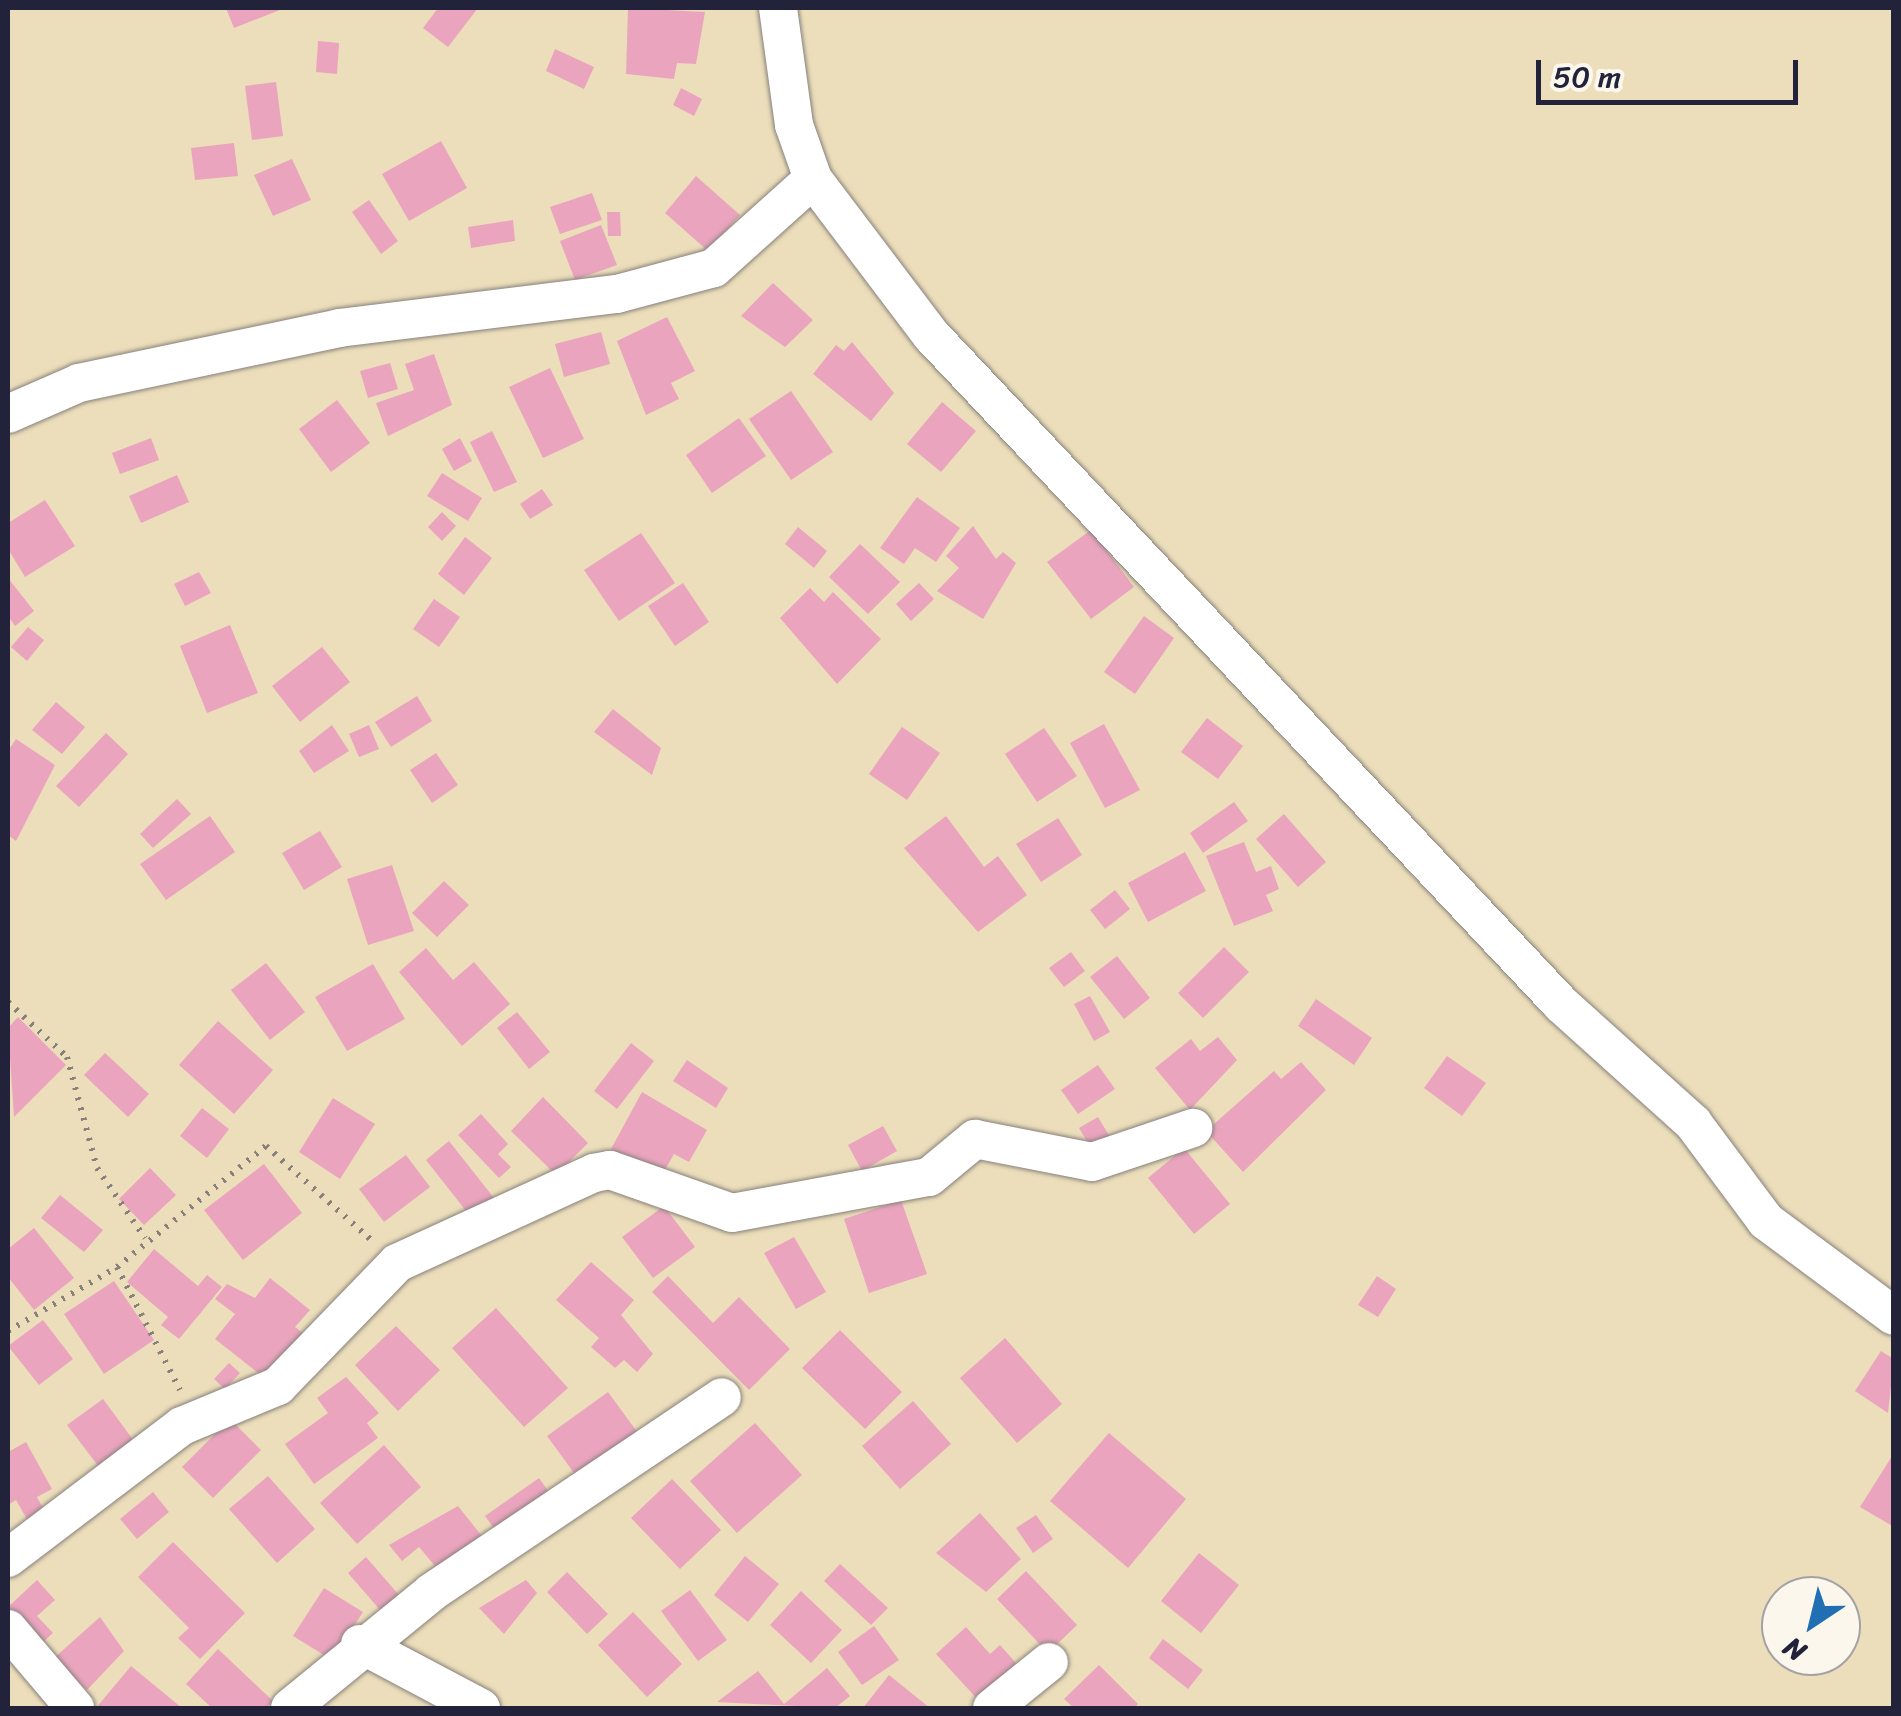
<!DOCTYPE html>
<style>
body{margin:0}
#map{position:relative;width:1901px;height:1716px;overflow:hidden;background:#ecdebb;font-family:Sriracha,sans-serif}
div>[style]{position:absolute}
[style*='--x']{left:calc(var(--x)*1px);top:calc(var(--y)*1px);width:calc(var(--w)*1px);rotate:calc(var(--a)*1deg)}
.building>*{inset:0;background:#eaa4be}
.path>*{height:6px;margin-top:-3px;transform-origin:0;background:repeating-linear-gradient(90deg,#87807b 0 2.5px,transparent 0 10.5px)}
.roads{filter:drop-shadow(0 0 2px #87807b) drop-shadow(0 0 2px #87807b)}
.minor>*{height:38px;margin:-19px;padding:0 19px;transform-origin:19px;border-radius:19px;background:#fff}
span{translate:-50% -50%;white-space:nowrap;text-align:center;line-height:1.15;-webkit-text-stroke:8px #fbf7ec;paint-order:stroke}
.frame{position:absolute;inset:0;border:10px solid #22223b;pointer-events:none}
.north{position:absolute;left:1761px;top:1576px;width:100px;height:100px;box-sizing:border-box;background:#fbf7ec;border:2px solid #a4a2a5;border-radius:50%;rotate:215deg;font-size:28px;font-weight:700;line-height:40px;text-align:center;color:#22223b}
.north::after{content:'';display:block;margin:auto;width:35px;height:45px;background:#1f6fb2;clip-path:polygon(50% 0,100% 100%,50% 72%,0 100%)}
.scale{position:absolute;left:1536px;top:60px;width:262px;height:45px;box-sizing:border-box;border:5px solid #22223b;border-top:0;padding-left:12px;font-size:30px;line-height:35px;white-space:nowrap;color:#22223b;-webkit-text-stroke:8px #fbf7ec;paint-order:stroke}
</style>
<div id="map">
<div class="building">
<div style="clip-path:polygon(226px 8px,285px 8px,234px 28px)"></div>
<div style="clip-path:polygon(438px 8px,478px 8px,448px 47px,423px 28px)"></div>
<div style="clip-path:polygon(628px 8px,705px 12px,696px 64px,677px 63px,674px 79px,626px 74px)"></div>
<div style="clip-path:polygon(318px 41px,339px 43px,337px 74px,316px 72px)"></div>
<div style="clip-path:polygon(555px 49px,594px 67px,584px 89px,546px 71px)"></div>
<div style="clip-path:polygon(276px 82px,283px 136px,252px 140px,245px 86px)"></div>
<div style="clip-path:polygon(681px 88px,702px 99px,694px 116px,673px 105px)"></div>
<div style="clip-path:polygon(441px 141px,467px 188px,409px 221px,382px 174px)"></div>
<div style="clip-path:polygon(234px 143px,238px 176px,195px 180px,191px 148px)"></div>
<div style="clip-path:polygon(292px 159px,311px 200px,273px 216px,254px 175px)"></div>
<div style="clip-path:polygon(696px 176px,740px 215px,708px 251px,665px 213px)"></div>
<div style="clip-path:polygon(592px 193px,602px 220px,560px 234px,550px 207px)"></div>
<div style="clip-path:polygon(369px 200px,398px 241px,381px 254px,352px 212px)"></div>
<div style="clip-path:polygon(607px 212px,620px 212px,621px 236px,608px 236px)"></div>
<div style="clip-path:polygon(513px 220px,515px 241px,471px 248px,468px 227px)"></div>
<div style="clip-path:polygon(601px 225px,617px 265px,575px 280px,560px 241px)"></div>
<div style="clip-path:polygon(773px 283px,813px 320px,785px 347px,741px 316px)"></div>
<div style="clip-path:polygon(667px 317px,695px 371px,671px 383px,679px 399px,646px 415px,617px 341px)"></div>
<div style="clip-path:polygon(601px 332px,610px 364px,564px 377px,555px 344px)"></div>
<div style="clip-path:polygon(852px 342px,894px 393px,871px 421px,813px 374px,836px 345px,844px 351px)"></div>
<div style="clip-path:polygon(434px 354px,452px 405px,388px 436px,376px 403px,414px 390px,405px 364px)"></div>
<div style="clip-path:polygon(390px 363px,398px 389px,368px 398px,360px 371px)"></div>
<div style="clip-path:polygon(550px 368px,584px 439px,543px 458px,509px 387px)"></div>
<div style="clip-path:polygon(791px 391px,833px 452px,791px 480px,749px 419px)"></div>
<div style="clip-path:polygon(337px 400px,370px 443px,331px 472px,299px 429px)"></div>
<div style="clip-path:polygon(942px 402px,976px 431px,941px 472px,907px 444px)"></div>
<div style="clip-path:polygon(739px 418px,766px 456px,712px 493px,686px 455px)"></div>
<div style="clip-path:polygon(492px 431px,517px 482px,494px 492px,470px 442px)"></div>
<div style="clip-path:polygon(151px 438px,159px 460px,120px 474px,112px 453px)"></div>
<div style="clip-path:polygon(460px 438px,472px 461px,454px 471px,442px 449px)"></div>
<div style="clip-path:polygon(442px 473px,482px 498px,468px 521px,427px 496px)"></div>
<div style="clip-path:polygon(177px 475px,189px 502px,141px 523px,129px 496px)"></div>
<div style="clip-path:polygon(542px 489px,553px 505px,530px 519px,520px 504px)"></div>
<div style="clip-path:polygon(917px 497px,960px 528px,936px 562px,915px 548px,904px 564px,880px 548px)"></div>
<div style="clip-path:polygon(45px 500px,75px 546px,25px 577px,8px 549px,8px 523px)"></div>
<div style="clip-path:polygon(442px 512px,456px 526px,442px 541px,428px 527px)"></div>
<div style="clip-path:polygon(973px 526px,996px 559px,1003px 552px,1016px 563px,983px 619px,937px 591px,959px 568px,946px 556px)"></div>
<div style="clip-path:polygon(798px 527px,827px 551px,814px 568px,785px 544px)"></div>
<div style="clip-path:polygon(1091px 530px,1134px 587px,1091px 619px,1047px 562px)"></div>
<div style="clip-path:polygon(641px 533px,675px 583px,619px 621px,584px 570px)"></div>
<div style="clip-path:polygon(465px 537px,492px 558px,464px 595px,438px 574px)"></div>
<div style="clip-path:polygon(860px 544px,900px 582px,868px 614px,829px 577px)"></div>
<div style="clip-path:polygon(199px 572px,211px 593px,185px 606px,174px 584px)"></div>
<div style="clip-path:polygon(8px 578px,34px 611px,15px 626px,8px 616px)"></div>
<div style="clip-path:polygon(683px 583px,709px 622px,675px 646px,648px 606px)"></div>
<div style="clip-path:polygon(919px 583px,934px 599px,911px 621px,896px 604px)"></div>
<div style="clip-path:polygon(810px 588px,824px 602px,833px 592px,881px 639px,837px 684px,780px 618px)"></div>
<div style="clip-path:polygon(434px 599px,460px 617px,439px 647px,413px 629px)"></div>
<div style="clip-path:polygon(1144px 616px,1174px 638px,1135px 694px,1104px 672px)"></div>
<div style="clip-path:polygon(230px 625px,258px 693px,207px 713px,180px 646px)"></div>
<div style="clip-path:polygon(28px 627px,44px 640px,27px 661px,11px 647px)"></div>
<div style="clip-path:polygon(322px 647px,350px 682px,300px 722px,272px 686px)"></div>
<div style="clip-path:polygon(417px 696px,432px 721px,391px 747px,375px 722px)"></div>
<div style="clip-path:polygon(56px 702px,85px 727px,62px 754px,32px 730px)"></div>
<div style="clip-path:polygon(613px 709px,661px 748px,652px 775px,594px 732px)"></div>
<div style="clip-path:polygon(1207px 718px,1243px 746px,1218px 779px,1181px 752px)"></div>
<div style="clip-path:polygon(1104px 724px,1140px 790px,1105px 808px,1070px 743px)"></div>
<div style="clip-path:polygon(332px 725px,349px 751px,314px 773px,299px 751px)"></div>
<div style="clip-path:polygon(369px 725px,379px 749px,359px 757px,349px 734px)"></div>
<div style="clip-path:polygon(902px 727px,940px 753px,907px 800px,869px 774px)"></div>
<div style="clip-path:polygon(1044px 728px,1077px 776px,1037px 802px,1005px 754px)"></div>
<div style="clip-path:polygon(106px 733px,128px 754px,79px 807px,56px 786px)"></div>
<div style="clip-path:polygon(16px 739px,55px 765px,16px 841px,8px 835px,8px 751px)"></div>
<div style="clip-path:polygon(436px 753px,458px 785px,432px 803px,410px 770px)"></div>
<div style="clip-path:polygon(177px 799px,191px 814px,153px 848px,140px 834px)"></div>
<div style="clip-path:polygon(1234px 802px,1248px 821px,1203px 853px,1190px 833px)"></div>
<div style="clip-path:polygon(1284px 814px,1326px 862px,1298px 887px,1256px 839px)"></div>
<div style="clip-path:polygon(210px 816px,235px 852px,166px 900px,140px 864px)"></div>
<div style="clip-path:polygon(946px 816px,984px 867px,998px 856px,1027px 895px,978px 932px,904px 848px)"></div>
<div style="clip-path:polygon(1058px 818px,1082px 855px,1041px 882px,1016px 844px)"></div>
<div style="clip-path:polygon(320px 831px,342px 867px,304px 890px,282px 853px)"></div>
<div style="clip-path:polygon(1244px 842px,1256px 872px,1271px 866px,1279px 889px,1266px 895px,1273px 911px,1234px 926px,1206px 856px)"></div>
<div style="clip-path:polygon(1185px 852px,1206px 891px,1148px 922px,1128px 883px)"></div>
<div style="clip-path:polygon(392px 865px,414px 931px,368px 945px,347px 879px)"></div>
<div style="clip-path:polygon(444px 881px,469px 905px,437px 937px,412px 913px)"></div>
<div style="clip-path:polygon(1115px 890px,1130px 909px,1105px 929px,1090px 910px)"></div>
<div style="clip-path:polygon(1224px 947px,1249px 972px,1203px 1018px,1178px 993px)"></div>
<div style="clip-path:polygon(426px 948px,453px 980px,474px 962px,510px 1004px,462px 1046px,399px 972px)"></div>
<div style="clip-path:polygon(1071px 952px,1085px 971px,1064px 987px,1049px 968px)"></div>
<div style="clip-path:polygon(1117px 956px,1150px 998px,1124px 1019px,1090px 977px)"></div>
<div style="clip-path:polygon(266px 963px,305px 1012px,270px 1040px,231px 990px)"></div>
<div style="clip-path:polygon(373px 964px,405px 1019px,347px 1051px,315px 997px)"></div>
<div style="clip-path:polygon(1090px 996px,1110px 1032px,1094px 1041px,1074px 1004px)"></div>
<div style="clip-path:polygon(1316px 999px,1372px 1038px,1354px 1065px,1298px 1026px)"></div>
<div style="clip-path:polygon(517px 1012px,550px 1052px,529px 1069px,497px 1028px)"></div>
<div style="clip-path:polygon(18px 1017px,66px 1065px,14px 1117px,8px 1028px)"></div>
<div style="clip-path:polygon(218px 1021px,273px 1070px,234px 1114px,179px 1065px)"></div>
<div style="clip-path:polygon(1218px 1037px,1237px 1060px,1190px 1110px,1155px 1068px,1191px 1039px,1200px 1051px)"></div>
<div style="clip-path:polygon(631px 1043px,654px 1061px,617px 1109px,594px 1091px)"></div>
<div style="clip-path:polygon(105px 1053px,149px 1094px,128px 1117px,84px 1075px)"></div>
<div style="clip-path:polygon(1447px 1056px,1486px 1083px,1462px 1116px,1424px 1088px)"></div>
<div style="clip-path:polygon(687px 1060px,728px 1088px,716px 1108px,673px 1081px)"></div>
<div style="clip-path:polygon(1301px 1062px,1326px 1090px,1243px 1172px,1206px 1131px,1274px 1071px,1281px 1079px)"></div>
<div style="clip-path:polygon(1098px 1065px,1115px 1089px,1078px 1114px,1061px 1090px)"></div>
<div style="clip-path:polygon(642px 1092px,707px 1130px,689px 1162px,674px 1154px,661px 1177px,611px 1149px)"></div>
<div style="clip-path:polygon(543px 1097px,588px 1143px,556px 1175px,511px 1131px)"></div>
<div style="clip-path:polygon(333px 1098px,375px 1124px,340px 1179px,299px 1152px)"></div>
<div style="clip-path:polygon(202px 1108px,229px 1129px,207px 1158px,180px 1136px)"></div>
<div style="clip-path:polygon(481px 1114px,508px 1144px,498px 1154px,511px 1167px,499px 1178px,458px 1135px)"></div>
<div style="clip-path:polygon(1098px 1117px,1114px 1144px,1095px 1155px,1079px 1128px)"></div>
<div style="clip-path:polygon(883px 1126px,897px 1151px,862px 1171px,848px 1145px)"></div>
<div style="clip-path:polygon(449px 1141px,494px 1198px,470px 1216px,426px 1160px)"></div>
<div style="clip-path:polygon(1184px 1148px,1230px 1204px,1194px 1234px,1148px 1178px)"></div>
<div style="clip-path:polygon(406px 1155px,430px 1187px,384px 1222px,359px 1189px)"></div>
<div style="clip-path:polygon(264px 1164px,302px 1213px,243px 1260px,204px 1210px)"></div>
<div style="clip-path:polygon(150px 1168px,176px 1195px,144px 1225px,119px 1199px)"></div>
<div style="clip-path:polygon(60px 1195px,103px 1230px,84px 1252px,41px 1218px)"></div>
<div style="clip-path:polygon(901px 1200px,927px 1274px,869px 1293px,844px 1219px)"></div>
<div style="clip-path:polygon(664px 1206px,695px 1247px,653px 1278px,622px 1237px)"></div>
<div style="clip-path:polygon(34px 1228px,74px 1278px,34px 1310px,8px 1277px,8px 1249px)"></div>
<div style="clip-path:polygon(794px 1237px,826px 1292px,796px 1309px,764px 1253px)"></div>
<div style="clip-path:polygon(154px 1249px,198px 1286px,207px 1275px,222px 1287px,179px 1339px,161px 1325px,168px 1317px,127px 1282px)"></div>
<div style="clip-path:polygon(591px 1262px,634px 1300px,621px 1315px,653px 1354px,637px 1372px,624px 1360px,615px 1368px,591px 1347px,599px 1338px,556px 1300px)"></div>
<div style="clip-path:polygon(668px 1276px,713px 1323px,739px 1297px,790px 1349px,749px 1390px,652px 1292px)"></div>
<div style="clip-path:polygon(1377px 1276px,1396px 1289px,1378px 1317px,1358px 1305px)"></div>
<div style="clip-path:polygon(270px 1278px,310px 1310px,295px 1327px,304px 1334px,267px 1380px,215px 1339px,235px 1314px,215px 1299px,227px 1284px,255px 1298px)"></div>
<div style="clip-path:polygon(114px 1281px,154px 1340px,104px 1374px,64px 1314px)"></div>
<div style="clip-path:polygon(496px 1308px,568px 1388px,524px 1427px,452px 1348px)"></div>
<div style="clip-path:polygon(43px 1320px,73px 1359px,39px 1385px,8px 1346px)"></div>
<div style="clip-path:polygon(396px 1326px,440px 1370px,398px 1411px,355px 1365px)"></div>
<div style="clip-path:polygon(840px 1330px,902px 1392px,865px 1429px,802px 1368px)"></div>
<div style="clip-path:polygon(1005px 1338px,1062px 1404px,1017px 1443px,960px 1378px)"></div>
<div style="clip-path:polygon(1881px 1351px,1894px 1359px,1888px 1413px,1855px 1391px)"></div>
<div style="clip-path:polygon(229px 1363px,240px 1373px,225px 1389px,214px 1379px)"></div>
<div style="clip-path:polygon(346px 1377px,379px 1413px,367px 1423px,378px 1438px,314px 1484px,285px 1444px,328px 1413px,317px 1398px)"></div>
<div style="clip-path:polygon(608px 1392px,646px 1444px,585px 1488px,547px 1436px)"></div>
<div style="clip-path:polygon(103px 1399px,137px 1445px,102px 1471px,67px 1425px)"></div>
<div style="clip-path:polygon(913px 1401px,951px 1444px,900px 1489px,862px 1446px)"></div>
<div style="clip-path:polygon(230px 1419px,261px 1450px,213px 1498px,182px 1467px)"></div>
<div style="clip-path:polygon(755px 1423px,802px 1475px,737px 1533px,690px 1481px)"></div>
<div style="clip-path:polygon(1109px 1433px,1186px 1499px,1128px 1568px,1050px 1501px)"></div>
<div style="clip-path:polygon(26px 1442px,52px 1489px,37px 1497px,45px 1512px,28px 1521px,16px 1500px,8px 1505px,8px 1452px)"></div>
<div style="clip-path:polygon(384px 1445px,421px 1487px,357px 1544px,320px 1503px)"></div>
<div style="clip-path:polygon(1894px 1453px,1894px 1527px,1860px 1507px)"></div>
<div style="clip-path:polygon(268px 1476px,315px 1529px,277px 1563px,229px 1509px)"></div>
<div style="clip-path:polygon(539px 1478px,554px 1499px,500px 1537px,485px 1516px)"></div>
<div style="clip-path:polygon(672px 1479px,721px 1530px,680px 1569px,631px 1518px)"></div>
<div style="clip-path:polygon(153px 1492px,169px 1512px,137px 1539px,120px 1519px)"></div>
<div style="clip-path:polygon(458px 1506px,489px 1545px,446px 1579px,419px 1547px,402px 1561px,389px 1545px)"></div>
<div style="clip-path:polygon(980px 1513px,1021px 1559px,986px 1592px,936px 1553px)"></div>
<div style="clip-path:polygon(1036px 1515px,1053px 1539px,1033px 1553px,1016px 1528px)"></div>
<div style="clip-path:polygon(173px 1542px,245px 1613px,200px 1659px,178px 1638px,189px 1628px,138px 1577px)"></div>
<div style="clip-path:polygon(1199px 1553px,1239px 1585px,1201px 1633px,1161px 1601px)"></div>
<div style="clip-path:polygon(745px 1556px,779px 1584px,748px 1622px,714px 1595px)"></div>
<div style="clip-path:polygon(366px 1557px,405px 1602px,387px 1618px,348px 1573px)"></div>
<div style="clip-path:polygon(840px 1564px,888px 1608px,871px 1625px,824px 1581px)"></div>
<div style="clip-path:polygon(1026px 1571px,1077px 1625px,1048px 1653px,997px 1599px)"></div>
<div style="clip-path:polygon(567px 1572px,608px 1614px,587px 1634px,547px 1592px)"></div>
<div style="clip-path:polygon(37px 1580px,55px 1600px,37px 1616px,53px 1633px,33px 1651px,8px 1623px,8px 1607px)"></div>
<div style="clip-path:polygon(526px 1580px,537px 1593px,504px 1634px,479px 1608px)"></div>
<div style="clip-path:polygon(324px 1588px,363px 1612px,332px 1660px,293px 1636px)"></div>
<div style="clip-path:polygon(690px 1590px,727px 1640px,698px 1661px,661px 1611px)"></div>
<div style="clip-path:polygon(801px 1591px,842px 1630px,811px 1663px,770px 1625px)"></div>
<div style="clip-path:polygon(633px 1612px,682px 1664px,647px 1697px,598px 1645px)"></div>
<div style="clip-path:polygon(100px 1617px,124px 1651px,87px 1690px,54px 1658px)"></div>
<div style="clip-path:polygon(874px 1626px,899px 1660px,862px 1685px,838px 1652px)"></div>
<div style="clip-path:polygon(966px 1627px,990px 1654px,1000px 1645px,1016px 1663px,979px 1701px,936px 1654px)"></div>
<div style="clip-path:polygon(1163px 1639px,1203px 1670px,1188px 1689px,1149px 1658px)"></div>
<div style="clip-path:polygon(218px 1649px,273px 1701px,266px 1708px,212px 1708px,186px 1684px)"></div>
<div style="clip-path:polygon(1099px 1665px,1138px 1704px,1134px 1708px,1074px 1708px,1064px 1699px)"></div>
<div style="clip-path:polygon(131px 1666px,182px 1708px,96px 1708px)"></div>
<div style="clip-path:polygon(827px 1668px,850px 1696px,835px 1708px,717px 1702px,758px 1671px,784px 1704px)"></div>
<div style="clip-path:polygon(889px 1675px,930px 1708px,863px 1708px)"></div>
</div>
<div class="path">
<div style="--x:8;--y:1002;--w:81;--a:43"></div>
<div style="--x:67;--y:1057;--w:115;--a:74.9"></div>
<div style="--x:97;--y:1168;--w:85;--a:55.6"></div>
<div style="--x:117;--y:1267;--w:138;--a:62.9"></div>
<div style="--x:8;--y:1331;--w:126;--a:-30.4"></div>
<div style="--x:117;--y:1267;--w:192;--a:-39.1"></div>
<div style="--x:266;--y:1146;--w:140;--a:41.8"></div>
</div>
<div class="roads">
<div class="minor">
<div style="--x:778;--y:8;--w:118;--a:82.2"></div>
<div style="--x:794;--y:125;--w:57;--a:70.6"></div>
<div style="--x:813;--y:179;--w:196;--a:52.9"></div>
<div style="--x:931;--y:335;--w:919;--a:46.72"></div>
<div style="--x:1561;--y:1004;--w:178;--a:42"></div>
<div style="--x:1693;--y:1123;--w:122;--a:53.3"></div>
<div style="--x:1766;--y:1221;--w:159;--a:36.6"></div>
<div style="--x:8;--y:414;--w:77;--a:-23.6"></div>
<div style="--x:79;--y:383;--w:266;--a:-11.9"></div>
<div style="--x:339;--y:328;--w:280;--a:-7"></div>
<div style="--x:617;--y:294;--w:100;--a:-15"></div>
<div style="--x:714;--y:268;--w:133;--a:-42"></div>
<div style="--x:8;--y:1558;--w:218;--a:-37.2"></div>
<div style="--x:182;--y:1426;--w:104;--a:-22.6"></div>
<div style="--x:278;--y:1386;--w:171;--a:-45.9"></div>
<div style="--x:397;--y:1263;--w:217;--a:-24.6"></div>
<div style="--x:594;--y:1173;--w:16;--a:-11"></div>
<div style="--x:610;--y:1170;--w:129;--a:19.4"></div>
<div style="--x:732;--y:1213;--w:200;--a:-10.4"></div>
<div style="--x:929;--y:1177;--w:60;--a:-39.6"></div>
<div style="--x:975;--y:1139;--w:119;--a:11.1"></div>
<div style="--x:1092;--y:1162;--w:107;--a:-18.6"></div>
<div style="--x:8;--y:1629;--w:104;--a:49.7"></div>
<div style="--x:360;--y:1644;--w:137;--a:27.9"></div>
<div style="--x:290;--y:1708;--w:183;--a:-39.2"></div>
<div style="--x:432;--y:1592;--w:349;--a:-33.9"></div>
<div style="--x:992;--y:1708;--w:73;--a:-38.9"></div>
</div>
</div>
<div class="frame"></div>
<div class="north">N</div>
<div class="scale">50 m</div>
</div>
